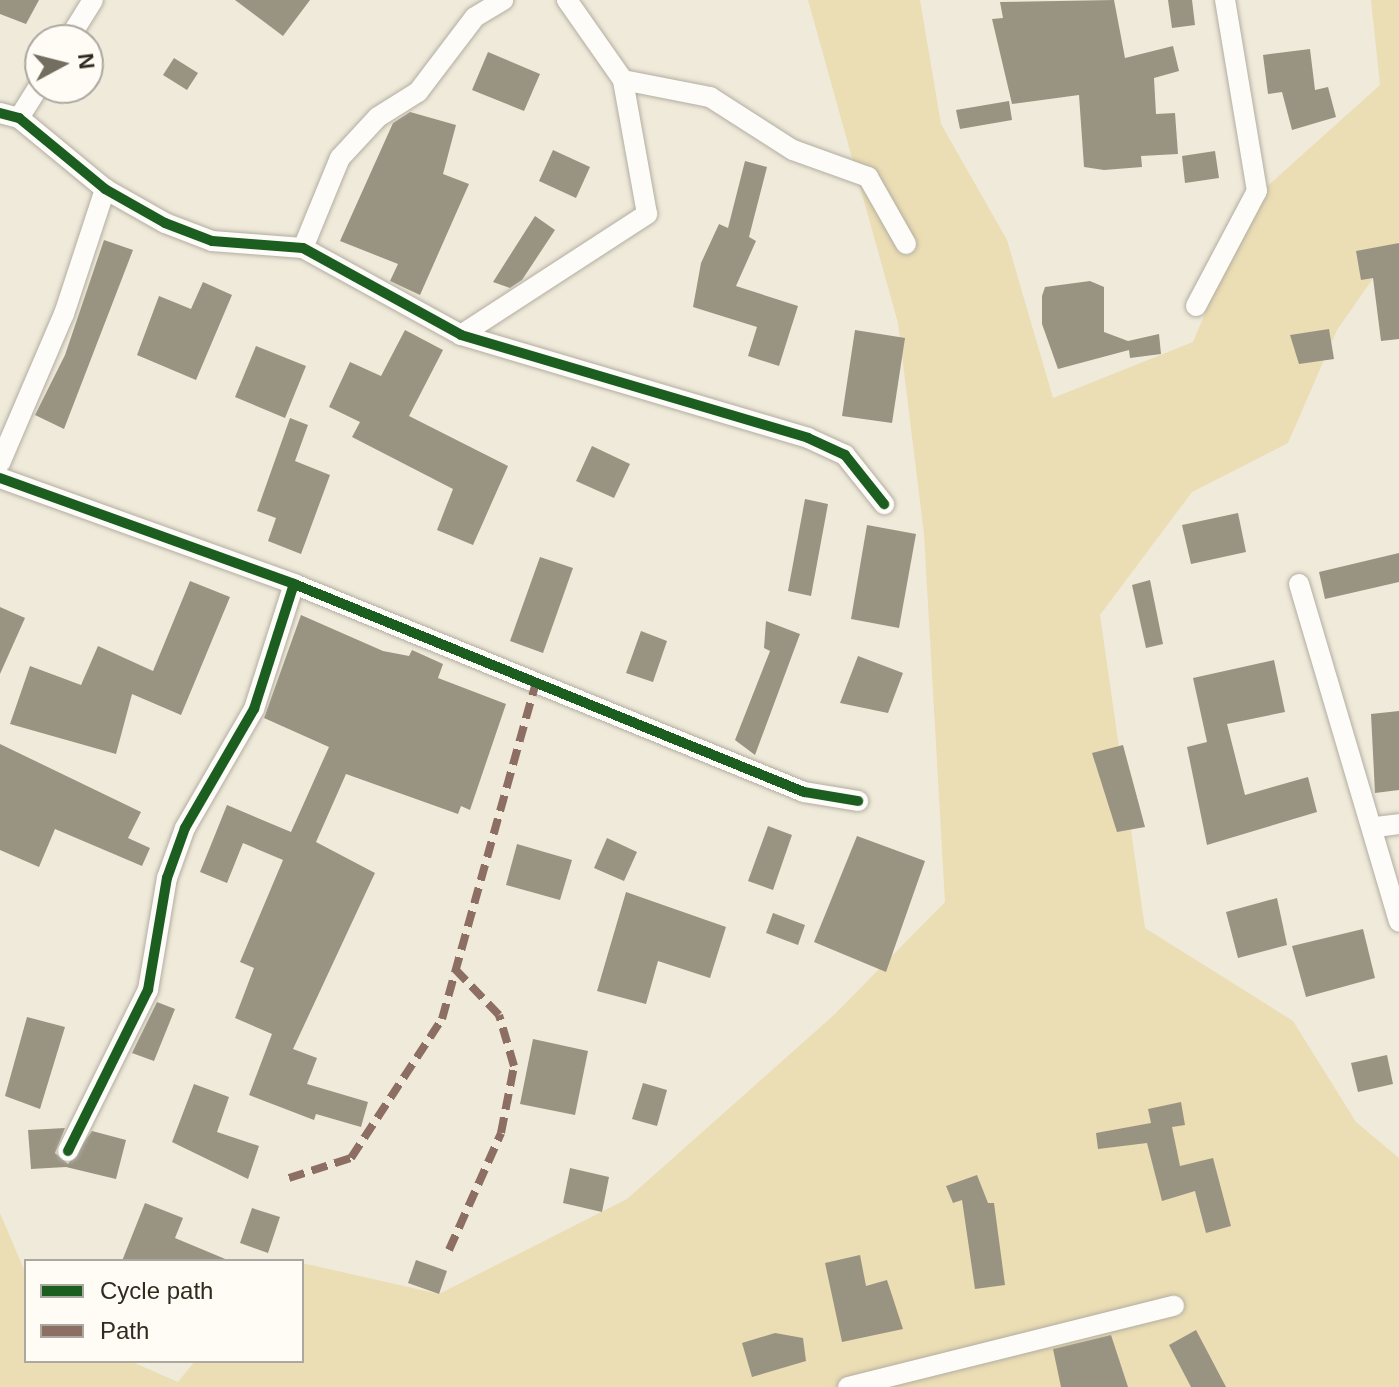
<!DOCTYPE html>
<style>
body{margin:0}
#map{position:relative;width:1399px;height:1387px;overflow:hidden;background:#f0eada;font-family:Helvetica,sans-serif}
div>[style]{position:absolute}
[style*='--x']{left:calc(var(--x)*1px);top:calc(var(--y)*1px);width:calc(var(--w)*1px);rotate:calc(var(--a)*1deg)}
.green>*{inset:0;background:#ebddb4}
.building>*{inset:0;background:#999382}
.roads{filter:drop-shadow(0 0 2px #b2aea1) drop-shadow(0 0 2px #b2aea1)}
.street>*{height:20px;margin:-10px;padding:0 10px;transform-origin:10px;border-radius:10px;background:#fdfcf9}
.quiet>*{height:8px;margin-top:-4px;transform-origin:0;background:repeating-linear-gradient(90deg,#8d6e63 0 16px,transparent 0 24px)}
.cycleway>*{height:10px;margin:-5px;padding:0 5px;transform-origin:5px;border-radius:5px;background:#1b5e20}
span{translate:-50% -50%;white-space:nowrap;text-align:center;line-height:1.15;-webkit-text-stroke:8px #fffcf6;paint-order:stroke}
.legend{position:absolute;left:24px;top:1259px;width:280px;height:104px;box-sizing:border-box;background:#fffcf6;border:2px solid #aca8a0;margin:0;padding:10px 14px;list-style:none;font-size:24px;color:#2f2b1f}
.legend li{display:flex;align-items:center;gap:16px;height:40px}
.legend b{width:40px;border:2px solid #aca8a0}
.north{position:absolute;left:24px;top:24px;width:80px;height:80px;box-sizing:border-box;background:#fffcf6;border:2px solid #aca8a0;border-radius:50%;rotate:83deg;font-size:22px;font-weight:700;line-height:32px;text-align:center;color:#2f2b1f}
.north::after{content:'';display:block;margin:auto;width:28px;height:36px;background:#736e60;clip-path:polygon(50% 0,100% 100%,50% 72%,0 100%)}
</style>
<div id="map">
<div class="green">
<div style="clip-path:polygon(808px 0,920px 0,941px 124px,1007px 240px,1053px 398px,1193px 342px,1253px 199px,1380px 85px,1371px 0,1399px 0,1399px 241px,1337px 330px,1288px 443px,1192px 492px,1100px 615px,1145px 928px,1293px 1021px,1356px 1122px,1399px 1158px,1399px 1387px,0 1387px,0 1213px,26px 1274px,26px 1361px,130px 1361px,178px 1382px,195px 1361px,302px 1361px,302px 1263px,439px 1294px,627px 1199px,835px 1014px,945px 902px,924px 534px,898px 323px)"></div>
</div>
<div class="building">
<div style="clip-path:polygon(0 0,39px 0,26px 24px,0 14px)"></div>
<div style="clip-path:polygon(235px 0,310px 0,283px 36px)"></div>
<div style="clip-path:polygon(1114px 0,1125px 58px,1173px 46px,1179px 71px,1154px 78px,1156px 114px,1175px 113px,1178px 154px,1141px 156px,1142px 167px,1104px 170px,1084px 167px,1079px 95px,1012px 104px,992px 19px,1003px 18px,1000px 2px)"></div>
<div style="clip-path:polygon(1168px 0,1192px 0,1195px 25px,1172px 28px)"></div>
<div style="clip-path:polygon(1310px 49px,1315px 90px,1328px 87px,1336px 117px,1292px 130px,1282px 92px,1268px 94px,1263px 55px)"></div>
<div style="clip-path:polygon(488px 52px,540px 74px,524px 111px,472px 90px)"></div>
<div style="clip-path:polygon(174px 58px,198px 73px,187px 90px,163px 75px)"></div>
<div style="clip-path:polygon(1009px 101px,1012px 120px,960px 129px,956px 110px)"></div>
<div style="clip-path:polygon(410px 112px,456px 125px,443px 174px,469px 184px,420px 295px,390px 281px,398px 264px,340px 241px,393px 123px)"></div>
<div style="clip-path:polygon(553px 150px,590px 167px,576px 198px,539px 181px)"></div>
<div style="clip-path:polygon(1215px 151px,1219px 178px,1185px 183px,1182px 156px)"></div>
<div style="clip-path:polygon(745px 161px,767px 167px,749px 237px,756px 241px,736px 286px,798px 306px,779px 366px,748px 356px,757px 327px,693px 307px,701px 263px,719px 224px,728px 228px)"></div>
<div style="clip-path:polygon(535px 216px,555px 230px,522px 280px,510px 288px,493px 282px)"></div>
<div style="clip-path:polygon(104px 240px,133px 250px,64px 429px,35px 415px,65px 355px)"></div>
<div style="clip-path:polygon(1399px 243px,1399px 339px,1381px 341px,1373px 278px,1361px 280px,1356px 251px)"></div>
<div style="clip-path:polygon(1090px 281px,1104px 287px,1104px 332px,1128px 341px,1159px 334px,1161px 354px,1130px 358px,1129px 350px,1058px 369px,1042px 324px,1042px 296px,1045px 287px)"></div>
<div style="clip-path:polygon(203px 282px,232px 295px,196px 380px,137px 355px,159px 296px,191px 309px)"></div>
<div style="clip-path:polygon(1329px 329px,1334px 359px,1299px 364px,1290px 335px)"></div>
<div style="clip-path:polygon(405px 330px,443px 350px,409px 416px,508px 466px,473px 545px,437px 530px,453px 489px,352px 437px,360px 422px,329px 407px,350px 362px,381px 376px)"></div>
<div style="clip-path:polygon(855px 330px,905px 338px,892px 423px,842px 416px)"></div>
<div style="clip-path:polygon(256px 346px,306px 366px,285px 418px,235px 397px)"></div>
<div style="clip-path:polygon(290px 418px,308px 425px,295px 461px,330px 475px,301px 554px,268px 541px,276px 518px,257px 511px)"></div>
<div style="clip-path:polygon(592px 446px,630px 464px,614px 498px,576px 481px)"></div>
<div style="clip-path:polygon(805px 499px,828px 504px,811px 596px,788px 591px)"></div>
<div style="clip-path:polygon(1238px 513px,1246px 552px,1191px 564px,1182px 525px)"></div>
<div style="clip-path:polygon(867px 525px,916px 534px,899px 628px,851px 619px)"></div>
<div style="clip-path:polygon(1399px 553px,1399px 582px,1325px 599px,1319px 572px)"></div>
<div style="clip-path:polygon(540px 557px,573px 568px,543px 653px,510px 641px)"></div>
<div style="clip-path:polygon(1150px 580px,1163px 644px,1146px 648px,1132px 585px)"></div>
<div style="clip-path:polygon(190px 581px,230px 597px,181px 715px,132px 694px,116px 754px,10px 724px,30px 666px,81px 685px,98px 646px,153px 671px)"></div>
<div style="clip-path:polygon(0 607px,25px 618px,0 674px)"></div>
<div style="clip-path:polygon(301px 615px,383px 651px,409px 656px,412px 650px,443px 664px,438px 678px,506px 704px,470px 810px,461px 806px,458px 814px,346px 774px,316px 842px,375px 873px,293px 1049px,317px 1058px,307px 1084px,368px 1102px,361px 1127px,316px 1114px,314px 1120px,249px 1095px,272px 1034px,235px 1018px,254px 968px,240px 962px,283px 860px,243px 843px,227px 883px,200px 872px,227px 805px,291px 832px,329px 747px,264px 718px)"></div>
<div style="clip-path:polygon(766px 621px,800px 634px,755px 755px,735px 740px,770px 651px,764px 648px)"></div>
<div style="clip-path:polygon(641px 631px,667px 641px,653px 682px,626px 673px)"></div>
<div style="clip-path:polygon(858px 656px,903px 673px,888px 713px,840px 703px)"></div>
<div style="clip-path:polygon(1274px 660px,1285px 712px,1227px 724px,1245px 795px,1308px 777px,1317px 812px,1207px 845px,1187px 747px,1207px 742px,1193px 678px)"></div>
<div style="clip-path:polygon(1399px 711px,1399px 790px,1375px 793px,1371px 714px)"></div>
<div style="clip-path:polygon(0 744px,141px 812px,128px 838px,150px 848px,142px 866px,55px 829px,39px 867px,0 850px)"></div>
<div style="clip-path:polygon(1123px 745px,1145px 827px,1117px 832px,1092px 753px)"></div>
<div style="clip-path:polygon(768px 826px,792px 835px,773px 890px,748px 881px)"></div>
<div style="clip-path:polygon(857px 836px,925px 861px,886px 972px,814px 942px)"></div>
<div style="clip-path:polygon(607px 838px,637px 852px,624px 881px,594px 868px)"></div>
<div style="clip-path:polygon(517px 844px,572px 860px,560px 900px,506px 885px)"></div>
<div style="clip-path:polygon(626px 892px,726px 927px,710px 978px,658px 961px,646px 1004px,597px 991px)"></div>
<div style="clip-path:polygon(1277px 898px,1287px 945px,1238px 958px,1226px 912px)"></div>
<div style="clip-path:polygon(773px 913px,805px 925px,798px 945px,766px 933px)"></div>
<div style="clip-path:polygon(1363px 929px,1375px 978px,1306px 997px,1292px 946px)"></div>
<div style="clip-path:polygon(157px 1002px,175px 1009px,154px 1061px,132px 1053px)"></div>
<div style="clip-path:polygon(27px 1017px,65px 1027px,40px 1109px,5px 1096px)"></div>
<div style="clip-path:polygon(533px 1039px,588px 1051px,575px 1115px,520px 1104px)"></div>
<div style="clip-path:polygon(1387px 1055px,1393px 1084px,1358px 1092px,1351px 1063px)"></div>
<div style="clip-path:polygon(643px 1083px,667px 1090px,657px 1126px,632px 1119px)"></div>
<div style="clip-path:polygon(194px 1084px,229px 1097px,217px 1132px,259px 1146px,248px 1179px,172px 1142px)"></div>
<div style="clip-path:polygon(1181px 1102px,1185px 1125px,1172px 1127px,1180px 1166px,1213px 1158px,1231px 1226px,1206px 1233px,1195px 1191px,1162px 1201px,1147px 1143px,1098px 1149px,1096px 1133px,1151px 1123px,1148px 1109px)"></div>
<div style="clip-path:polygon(65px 1128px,55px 1153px,68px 1164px,92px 1131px,126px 1140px,116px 1179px,66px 1167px,31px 1169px,28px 1130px)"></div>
<div style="clip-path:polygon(570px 1168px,609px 1177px,602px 1212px,563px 1203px)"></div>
<div style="clip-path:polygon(977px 1175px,988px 1203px,994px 1203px,1005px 1285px,975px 1289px,962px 1200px,953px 1203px,946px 1186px)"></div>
<div style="clip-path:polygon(145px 1203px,183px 1218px,175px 1238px,230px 1261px,122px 1261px)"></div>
<div style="clip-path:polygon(252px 1208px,280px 1217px,268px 1253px,240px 1243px)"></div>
<div style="clip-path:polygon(860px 1255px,866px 1286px,887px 1280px,903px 1329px,842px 1342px,825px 1263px)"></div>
<div style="clip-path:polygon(416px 1260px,447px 1271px,439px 1294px,408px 1283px)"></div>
<div style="clip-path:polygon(1196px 1330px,1226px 1387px,1191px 1387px,1169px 1345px)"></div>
<div style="clip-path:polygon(775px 1333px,803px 1338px,806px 1361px,752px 1377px,742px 1343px)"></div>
<div style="clip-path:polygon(1111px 1335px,1128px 1387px,1061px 1387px,1053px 1349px)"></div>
</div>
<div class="roads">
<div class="street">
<div style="--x:68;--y:40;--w:47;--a:-58"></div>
<div style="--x:623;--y:80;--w:89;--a:11.1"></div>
<div style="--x:710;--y:97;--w:98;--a:32.6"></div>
<div style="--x:793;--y:150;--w:80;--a:19.8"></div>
<div style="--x:868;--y:177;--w:77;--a:60.4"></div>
<div style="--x:0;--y:113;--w:20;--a:15"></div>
<div style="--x:19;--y:118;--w:112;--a:39.5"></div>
<div style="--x:105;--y:189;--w:69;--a:29.5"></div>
<div style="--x:165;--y:223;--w:50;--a:21"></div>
<div style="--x:212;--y:241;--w:91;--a:4.4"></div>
<div style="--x:303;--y:248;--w:180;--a:28.8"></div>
<div style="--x:461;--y:335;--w:362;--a:16.5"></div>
<div style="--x:808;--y:438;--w:41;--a:24.7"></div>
<div style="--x:845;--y:455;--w:63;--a:51.5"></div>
<div style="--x:19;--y:118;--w:40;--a:-58"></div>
<div style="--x:303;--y:248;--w:97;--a:-67.7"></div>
<div style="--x:340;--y:158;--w:56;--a:-47.2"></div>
<div style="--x:378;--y:117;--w:47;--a:-32"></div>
<div style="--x:418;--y:92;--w:94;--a:-52.8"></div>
<div style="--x:475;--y:17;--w:33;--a:-31"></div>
<div style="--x:1196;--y:306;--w:130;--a:-62.1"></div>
<div style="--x:1257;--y:191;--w:194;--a:-99.5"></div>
<div style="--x:461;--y:335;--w:222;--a:-33"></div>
<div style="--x:647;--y:214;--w:136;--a:-100.2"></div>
<div style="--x:623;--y:80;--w:98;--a:-125"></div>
<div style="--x:0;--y:463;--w:162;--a:-66.8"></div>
<div style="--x:64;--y:314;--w:132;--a:-71.8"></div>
<div style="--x:0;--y:478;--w:313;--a:19.8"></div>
<div style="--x:294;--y:584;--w:551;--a:22.19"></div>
<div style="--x:804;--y:792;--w:55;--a:9.5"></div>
<div style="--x:1299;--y:584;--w:352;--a:73.5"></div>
<div style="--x:1376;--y:827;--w:23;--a:-7"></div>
<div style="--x:68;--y:1151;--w:180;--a:-63.6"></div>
<div style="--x:148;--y:990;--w:114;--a:-80.4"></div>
<div style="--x:167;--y:878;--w:53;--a:-70.2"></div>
<div style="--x:185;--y:828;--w:138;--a:-59.9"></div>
<div style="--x:254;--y:709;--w:131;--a:-72.3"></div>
<div style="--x:848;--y:1387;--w:336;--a:-14"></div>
</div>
</div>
<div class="quiet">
<div style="--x:289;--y:1178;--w:65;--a:-17.9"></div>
<div style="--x:351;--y:1158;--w:166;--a:-56.8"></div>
<div style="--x:442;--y:1019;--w:346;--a:-74.4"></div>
<div style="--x:449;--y:1250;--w:128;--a:-66"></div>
<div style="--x:501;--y:1133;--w:68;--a:-79"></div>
<div style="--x:514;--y:1066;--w:53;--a:-106.4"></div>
<div style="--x:499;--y:1015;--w:65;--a:-133.8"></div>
</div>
<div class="cycleway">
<div style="--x:0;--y:113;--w:20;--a:15"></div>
<div style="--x:19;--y:118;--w:112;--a:39.5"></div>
<div style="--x:105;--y:189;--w:69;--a:29.5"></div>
<div style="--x:165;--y:223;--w:50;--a:21"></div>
<div style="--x:212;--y:241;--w:91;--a:4.4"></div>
<div style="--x:303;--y:248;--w:180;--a:28.8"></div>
<div style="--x:461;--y:335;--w:362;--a:16.5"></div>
<div style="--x:808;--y:438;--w:41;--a:24.7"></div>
<div style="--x:845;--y:455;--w:63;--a:51.5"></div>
<div style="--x:0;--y:478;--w:313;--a:19.8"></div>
<div style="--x:294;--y:584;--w:551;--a:22.19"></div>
<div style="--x:804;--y:792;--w:55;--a:9.5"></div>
<div style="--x:68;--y:1151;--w:180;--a:-63.6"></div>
<div style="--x:148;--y:990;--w:114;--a:-80.4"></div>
<div style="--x:167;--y:878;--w:53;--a:-70.2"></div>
<div style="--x:185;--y:828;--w:138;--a:-59.9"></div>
<div style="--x:254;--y:709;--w:131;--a:-72.3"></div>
</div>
<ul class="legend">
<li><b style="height:10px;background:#1b5e20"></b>Cycle path</li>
<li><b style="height:10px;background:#8d6e63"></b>Path</li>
</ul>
<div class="north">N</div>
</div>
